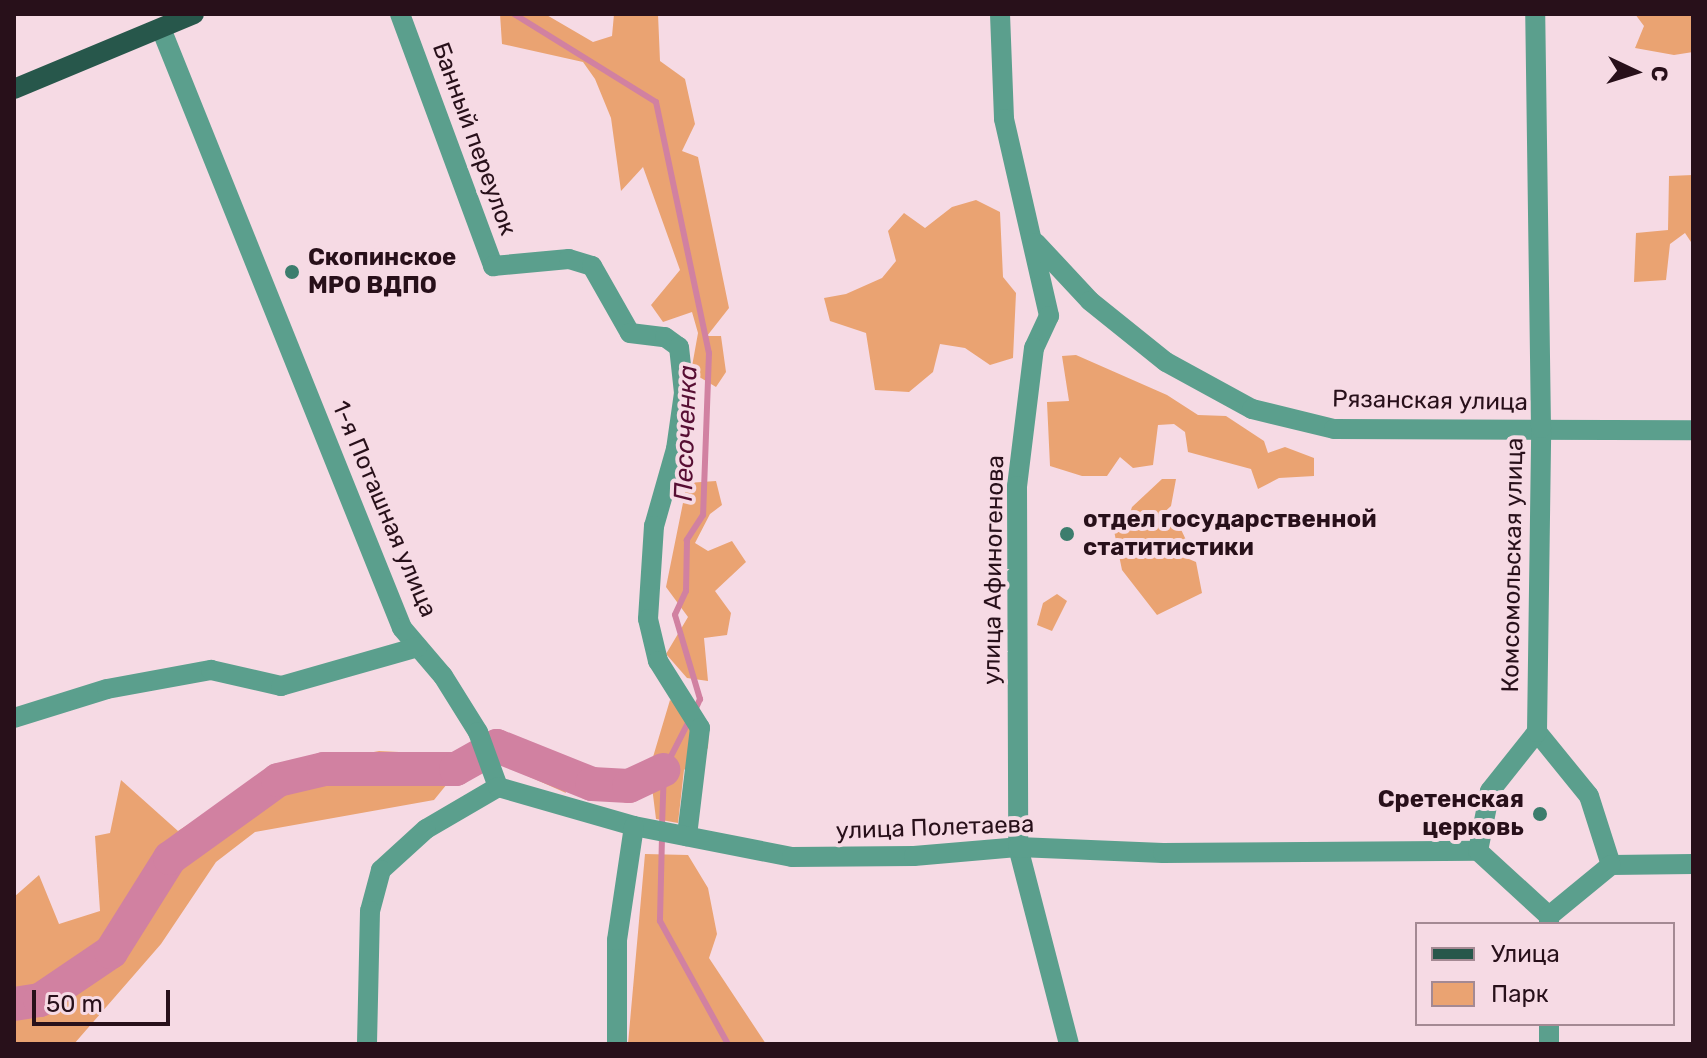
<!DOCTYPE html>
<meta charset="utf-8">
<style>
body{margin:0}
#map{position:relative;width:1707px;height:1058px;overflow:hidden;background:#f6dae4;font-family:Rubik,sans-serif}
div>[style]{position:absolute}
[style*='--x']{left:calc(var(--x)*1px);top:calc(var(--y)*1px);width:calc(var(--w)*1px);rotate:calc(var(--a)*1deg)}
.green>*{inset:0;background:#eaa372}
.stream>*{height:6px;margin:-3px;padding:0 3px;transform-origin:3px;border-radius:3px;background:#d181a1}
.river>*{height:34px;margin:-17px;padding:0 17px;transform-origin:17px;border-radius:17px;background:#d181a1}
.minor>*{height:20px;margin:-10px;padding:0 10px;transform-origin:10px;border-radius:10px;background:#5b9f8d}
.major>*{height:20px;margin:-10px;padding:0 10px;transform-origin:10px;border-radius:10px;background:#27574b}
.dots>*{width:22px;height:22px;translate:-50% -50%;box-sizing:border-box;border:4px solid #f6dae4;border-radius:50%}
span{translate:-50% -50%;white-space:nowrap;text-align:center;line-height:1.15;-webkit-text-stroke:8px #f6dae4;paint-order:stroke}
.street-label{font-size:24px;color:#28101a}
.poi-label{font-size:24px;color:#28101a;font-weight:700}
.left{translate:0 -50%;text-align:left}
.right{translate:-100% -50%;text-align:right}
.water-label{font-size:26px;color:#570e33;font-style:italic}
.frame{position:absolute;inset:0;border:16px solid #28101a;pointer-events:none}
.legend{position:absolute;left:1415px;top:922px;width:260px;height:104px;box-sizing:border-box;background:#f6dae4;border:2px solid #a48993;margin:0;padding:10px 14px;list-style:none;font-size:24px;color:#28101a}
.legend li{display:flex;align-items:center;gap:16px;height:40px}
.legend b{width:40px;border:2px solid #a48993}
.north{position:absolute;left:1595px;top:32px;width:80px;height:80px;-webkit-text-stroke:6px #f6dae4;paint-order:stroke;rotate:94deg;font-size:22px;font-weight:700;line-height:32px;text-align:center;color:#28101a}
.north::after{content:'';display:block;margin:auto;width:28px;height:36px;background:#28101a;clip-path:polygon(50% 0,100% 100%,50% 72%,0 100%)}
.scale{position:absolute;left:32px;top:990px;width:138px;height:36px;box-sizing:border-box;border:4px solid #28101a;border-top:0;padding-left:10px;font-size:24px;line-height:28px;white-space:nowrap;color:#28101a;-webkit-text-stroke:6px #f6dae4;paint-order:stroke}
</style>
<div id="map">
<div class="green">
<div style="clip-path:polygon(500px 14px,545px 14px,593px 42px,612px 36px,614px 14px,658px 14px,660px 61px,685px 79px,695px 124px,682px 151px,698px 157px,729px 308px,707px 336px,721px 336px,726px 372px,716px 387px,691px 372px,698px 333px,692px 312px,663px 322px,651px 305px,680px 270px,643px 167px,621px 191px,611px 118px,595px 79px,583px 62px,502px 44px)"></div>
<div style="clip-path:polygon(1635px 14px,1693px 14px,1693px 52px,1674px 55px,1635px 48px,1644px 26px)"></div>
<div style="clip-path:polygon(1693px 175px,1693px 245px,1685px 233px,1670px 244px,1666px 280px,1634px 282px,1636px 233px,1668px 230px,1669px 176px)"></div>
<div style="clip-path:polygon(976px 200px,1000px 212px,1003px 277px,1016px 293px,1013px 358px,990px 365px,965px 348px,940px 344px,933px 372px,909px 392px,875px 390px,866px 333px,830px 321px,824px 298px,846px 294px,882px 278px,896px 261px,888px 231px,904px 213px,925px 228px,952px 207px)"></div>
<div style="clip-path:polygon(1076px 355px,1167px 395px,1198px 415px,1226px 416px,1264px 441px,1268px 453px,1285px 447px,1314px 458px,1314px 476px,1279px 478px,1258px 489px,1251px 469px,1188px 452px,1185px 432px,1174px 424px,1158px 425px,1153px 465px,1133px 468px,1120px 457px,1107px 476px,1082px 476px,1050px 466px,1047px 402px,1069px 401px,1062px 356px)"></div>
<div style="clip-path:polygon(1162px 479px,1176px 479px,1171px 506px,1158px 518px,1177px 521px,1186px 540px,1177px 554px,1196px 562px,1202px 593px,1157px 615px,1122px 570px,1112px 521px,1128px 519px,1132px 507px)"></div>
<div style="clip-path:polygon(716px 481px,722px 505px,710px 514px,695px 543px,708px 551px,732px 541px,746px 562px,715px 591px,731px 613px,727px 635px,704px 638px,708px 681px,687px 678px,666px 654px,688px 617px,666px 587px,687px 483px)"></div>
<div style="clip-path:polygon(1057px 594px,1067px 601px,1052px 631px,1037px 625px,1043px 603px)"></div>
<div style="clip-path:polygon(670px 700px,709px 725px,708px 748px,684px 770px,678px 823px,656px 819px,652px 787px,634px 795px,580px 789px,582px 770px,623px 776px,653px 757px)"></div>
<div style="clip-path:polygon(495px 732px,557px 761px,566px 793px,503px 765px,490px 741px)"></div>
<div style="clip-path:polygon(379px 751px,439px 754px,447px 784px,434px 800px,255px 832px,216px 862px,161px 944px,74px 1044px,14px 1044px,14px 897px,39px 875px,59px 924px,100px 911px,95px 836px,110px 833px,121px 780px,178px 831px,273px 771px)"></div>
<div style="clip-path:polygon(645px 854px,688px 855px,708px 888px,717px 934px,709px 958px,766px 1044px,628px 1044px)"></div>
</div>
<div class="stream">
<div style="--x:514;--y:14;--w:167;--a:31.8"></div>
<div style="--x:656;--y:102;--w:257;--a:78.1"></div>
<div style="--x:709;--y:353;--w:162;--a:92.1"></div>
<div style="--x:703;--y:515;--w:30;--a:123"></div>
<div style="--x:687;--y:540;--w:51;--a:91.1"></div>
<div style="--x:686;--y:591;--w:26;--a:115"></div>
<div style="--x:675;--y:615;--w:88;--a:73.4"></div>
<div style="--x:700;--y:699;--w:12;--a:114"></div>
<div style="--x:662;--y:826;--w:56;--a:-88"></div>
<div style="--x:664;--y:770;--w:57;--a:-63"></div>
<div style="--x:662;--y:837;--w:84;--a:91.4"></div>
<div style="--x:660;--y:921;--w:141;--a:61.1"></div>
</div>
<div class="river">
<div style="--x:14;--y:1004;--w:26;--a:-9"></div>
<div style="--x:40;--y:1000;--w:86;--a:-34.1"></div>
<div style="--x:111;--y:952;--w:111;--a:-57.9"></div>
<div style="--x:170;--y:858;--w:133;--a:-35.8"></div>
<div style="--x:278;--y:780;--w:47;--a:-13.4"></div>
<div style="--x:324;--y:769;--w:132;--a:0"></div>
<div style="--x:456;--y:769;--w:47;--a:-29.3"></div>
<div style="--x:497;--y:746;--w:102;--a:21.8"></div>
<div style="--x:592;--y:784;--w:37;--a:3"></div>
<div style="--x:629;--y:786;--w:38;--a:-25"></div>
</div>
<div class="minor">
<div style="--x:400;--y:14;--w:269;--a:69.7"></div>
<div style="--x:493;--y:266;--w:76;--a:-5.3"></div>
<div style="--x:569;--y:259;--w:24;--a:17"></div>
<div style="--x:592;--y:266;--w:77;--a:60.4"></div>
<div style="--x:630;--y:333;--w:35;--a:7"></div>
<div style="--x:665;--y:337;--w:17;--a:36"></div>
<div style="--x:679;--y:347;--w:46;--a:83.8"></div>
<div style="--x:684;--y:393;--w:57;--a:98.1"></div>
<div style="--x:676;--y:449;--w:80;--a:105.9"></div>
<div style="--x:654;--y:526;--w:93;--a:93.7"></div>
<div style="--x:648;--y:619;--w:43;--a:76.6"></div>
<div style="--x:658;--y:661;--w:79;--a:57.9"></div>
<div style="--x:700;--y:728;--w:109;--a:96.9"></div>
<div style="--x:1000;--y:14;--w:105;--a:87.8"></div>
<div style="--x:1004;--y:119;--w:202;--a:77.1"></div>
<div style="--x:1049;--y:316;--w:35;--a:115"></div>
<div style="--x:1034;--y:348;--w:139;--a:97"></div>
<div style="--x:1017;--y:486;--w:361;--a:89.8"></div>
<div style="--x:1018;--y:847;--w:203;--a:75.5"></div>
<div style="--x:162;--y:31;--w:643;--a:68.1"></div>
<div style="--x:402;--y:628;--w:63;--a:49.5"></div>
<div style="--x:443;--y:676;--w:66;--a:58"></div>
<div style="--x:478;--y:732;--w:59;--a:70"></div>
<div style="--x:498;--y:787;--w:83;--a:149.7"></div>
<div style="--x:426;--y:829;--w:61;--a:137.7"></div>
<div style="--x:381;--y:870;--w:42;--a:105"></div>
<div style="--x:370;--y:911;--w:133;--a:91.3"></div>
<div style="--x:1036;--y:243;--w:79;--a:47"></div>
<div style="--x:1090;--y:301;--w:97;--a:38.8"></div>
<div style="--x:1166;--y:362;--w:98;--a:28.7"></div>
<div style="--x:1252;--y:409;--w:84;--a:13.7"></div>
<div style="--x:1334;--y:429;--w:359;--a:0.2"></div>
<div style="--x:14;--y:718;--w:97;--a:-17.3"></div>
<div style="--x:107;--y:689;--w:106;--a:-10.4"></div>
<div style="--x:211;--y:670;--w:72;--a:12.9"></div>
<div style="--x:281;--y:686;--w:142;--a:-15.9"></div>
<div style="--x:1537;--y:732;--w:82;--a:50.9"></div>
<div style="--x:1589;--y:796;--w:72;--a:72.3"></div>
<div style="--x:498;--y:787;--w:141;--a:16"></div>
<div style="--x:634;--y:826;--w:161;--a:11.1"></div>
<div style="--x:792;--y:857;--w:122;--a:-0.5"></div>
<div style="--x:914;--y:856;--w:104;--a:-4.9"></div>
<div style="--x:1018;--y:847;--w:145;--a:2.4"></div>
<div style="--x:1163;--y:853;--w:315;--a:-0.4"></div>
<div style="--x:1478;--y:851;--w:61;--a:-78.7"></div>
<div style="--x:1490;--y:791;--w:75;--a:-51.5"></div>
<div style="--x:1537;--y:732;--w:304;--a:-89.2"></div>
<div style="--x:1541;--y:428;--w:414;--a:-90.8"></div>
<div style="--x:1478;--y:851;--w:96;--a:42.5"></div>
<div style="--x:1549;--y:916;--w:8;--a:90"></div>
<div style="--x:1611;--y:865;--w:82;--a:-0.7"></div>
<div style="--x:1549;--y:916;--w:80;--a:-39.4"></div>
<div style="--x:617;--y:1044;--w:104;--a:-90"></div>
<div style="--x:617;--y:940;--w:115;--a:-81.5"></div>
<div style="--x:1549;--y:1044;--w:20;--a:-90"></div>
</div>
<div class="major">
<div style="--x:14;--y:89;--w:195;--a:-22.6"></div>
</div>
<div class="dots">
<div style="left:292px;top:272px;background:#3c7d6d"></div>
<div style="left:1067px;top:534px;background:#3c7d6d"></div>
<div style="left:1540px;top:814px;background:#3c7d6d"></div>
</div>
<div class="street-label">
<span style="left:474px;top:139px;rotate:70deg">Банный переулок</span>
<span style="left:1430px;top:401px;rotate:1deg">Рязанская улица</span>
<span style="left:384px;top:509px;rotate:67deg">1-я Поташная улица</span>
<span style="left:1513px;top:565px;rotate:-89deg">Комсомольская улица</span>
<span style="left:994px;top:570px;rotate:-89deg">улица Афиногенова</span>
<span style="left:935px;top:828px;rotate:-2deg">улица Полетаева</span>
</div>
<div class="poi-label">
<span class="left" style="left:308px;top:272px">Скопинское<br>МРО ВДПО</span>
<span class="left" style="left:1083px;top:534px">отдел государственной<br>статитистики</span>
<span class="right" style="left:1524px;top:814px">Сретенская<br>церковь</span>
</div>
<div class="water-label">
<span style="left:686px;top:433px;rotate:-88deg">Песоченка</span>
</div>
<div class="frame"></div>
<ul class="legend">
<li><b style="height:10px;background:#27574b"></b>Улица</li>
<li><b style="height:22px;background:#eaa372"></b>Парк</li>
</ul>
<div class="north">С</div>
<div class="scale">50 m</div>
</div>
